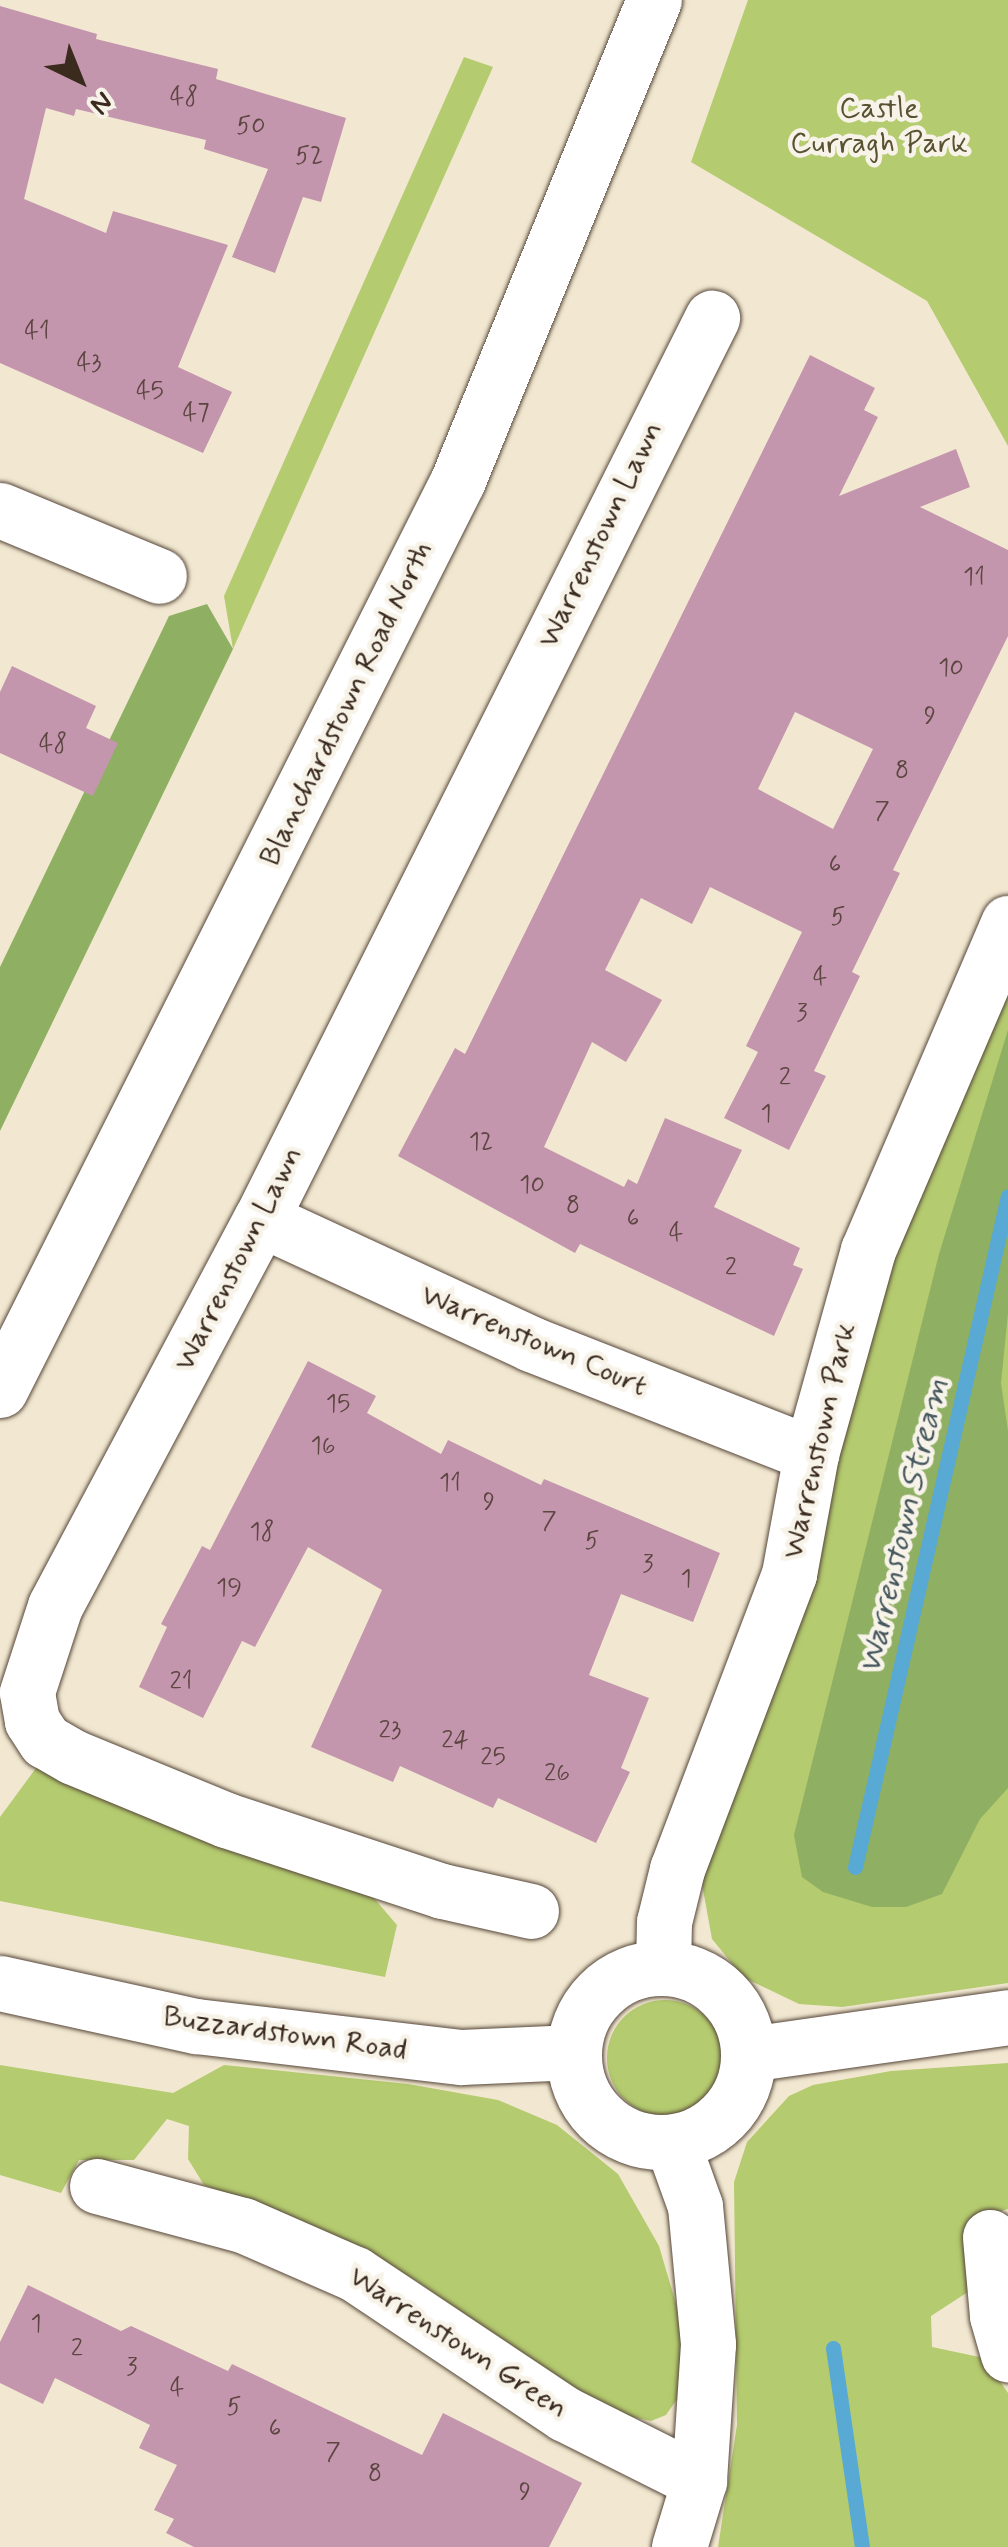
<!DOCTYPE html>
<style>
body{margin:0}
#map{position:relative;width:1008px;height:2547px;overflow:hidden;background:#f2e8d1;font-family:Mynerve,sans-serif}
div>[style]{position:absolute}
[style*='--x']{left:calc(var(--x)*1px);top:calc(var(--y)*1px);width:calc(var(--w)*1px);rotate:calc(var(--a)*1deg)}
.green>*{inset:0;background:#b4cb6f}
.round{border-radius:50%}
.forest>*{inset:0;background:#8faf62}
.stream>*{height:15px;margin:-7.5px;padding:0 7.5px;transform-origin:7.5px;border-radius:7.5px;background:#58a9d3}
.building>*{inset:0;background:#c496ad}
.roads{filter:drop-shadow(0 0 2px #564639) drop-shadow(0 0 2px #564639)}
.street>*{height:55px;margin:-27.5px;padding:0 27.5px;transform-origin:27.5px;border-radius:27.5px;background:#fff}
.secondary>*{height:55px;margin:-27.5px;padding:0 27.5px;transform-origin:27.5px;border-radius:27.5px;background:#fff}
.secondary>.ring{margin:-27.5px;padding:0;box-sizing:content-box;background:none;border:55px solid #fff;border-radius:50%}
span{translate:-50% -50%;white-space:nowrap;text-align:center;line-height:1.15;-webkit-text-stroke:9px #f7f3e8;paint-order:stroke}
.number-label{font-size:25px;color:#5d4542}
.number-label span{-webkit-text-stroke-width:0}
.park-label{font-size:30px;color:#595232}
.street-label{font-size:30px;color:#3b2a1e}
.water-label{font-size:32px;color:#45565d;font-style:italic}
.north{position:absolute;left:30px;top:30px;width:100px;height:100px;-webkit-text-stroke:8px #f7f3e8;paint-order:stroke;rotate:137deg;font-size:28px;font-weight:700;line-height:40px;text-align:center;color:#3b2a1e}
.north::after{content:'';display:block;margin:auto;width:35px;height:45px;background:#3b2a1e;clip-path:polygon(50% 0,100% 100%,50% 72%,0 100%)}
</style>
<div id="map">
<div class="green">
<div style="clip-path:polygon(748px 0,1008px 0,1008px 446px,927px 301px,691px 162px)"></div>
<div style="clip-path:polygon(464px 57px,493px 67px,233px 649px,224px 596px)"></div>
<div style="clip-path:polygon(1008px 971px,1008px 1983px,842px 2007px,799px 2004px,743px 1977px,712px 1939px,702px 1884px,706px 1855px,868px 1313px)"></div>
<div style="clip-path:polygon(39px 1764px,209px 1839px,373px 1897px,397px 1925px,385px 1977px,0 1901px,0 1817px)"></div>
<div class="round" style="left:607px;top:2000px;width:116px;height:116px"></div>
<div style="clip-path:polygon(1008px 2063px,1008px 2209px,967px 2221px,974px 2288px,931px 2316px,932px 2347px,984px 2358px,1008px 2393px,1008px 2547px,718px 2547px,737px 2425px,734px 2182px,747px 2142px,789px 2096px,813px 2085px,891px 2071px)"></div>
<div style="clip-path:polygon(0 2065px,173px 2093px,224px 2065px,408px 2084px,498px 2100px,557px 2125px,618px 2174px,659px 2246px,684px 2331px,682px 2392px,666px 2415px,651px 2421px,605px 2411px,415px 2280px,357px 2248px,204px 2185px,188px 2159px,189px 2126px,167px 2119px,134px 2160px,79px 2160px,61px 2193px,0 2175px)"></div>
</div>
<div class="forest">
<div style="clip-path:polygon(207px 604px,233px 649px,0 1131px,0 967px,169px 616px)"></div>
<div style="clip-path:polygon(1008px 1030px,1008px 1313px,1001px 1383px,1008px 1431px,1008px 1788px,980px 1819px,942px 1894px,906px 1907px,872px 1907px,823px 1892px,802px 1877px,794px 1835px,939px 1254px)"></div>
</div>
<div class="stream">
<div style="--x:855;--y:1867;--w:688;--a:-77.16"></div>
<div style="--x:833;--y:2348;--w:201;--a:81.7"></div>
</div>
<div class="building">
<div style="clip-path:polygon(0 6px,97px 34px,96px 39px,218px 69px,216px 79px,346px 118px,321px 202px,303px 197px,275px 273px,232px 257px,268px 169px,204px 149px,206px 140px,76px 109px,74px 116px,46px 108px,24px 199px,106px 233px,113px 211px,228px 245px,178px 367px,232px 392px,203px 453px,0 363px)"></div>
<div style="clip-path:polygon(evenodd,810px 355px,875px 388px,864px 410px,878px 417px,839px 496px,956px 449px,970px 487px,920px 507px,1008px 550px,1008px 636px,893px 870px,900px 873px,852px 972px,860px 976px,814px 1071px,826px 1076px,789px 1150px,724px 1118px,758px 1052px,746px 1046px,802px 932px,710px 887px,692px 924px,641px 898px,605px 970px,662px 1000px,626px 1062px,592px 1042px,544px 1147px,624px 1187px,628px 1179px,637px 1184px,665px 1118px,742px 1150px,714px 1207px,800px 1248px,793px 1265px,803px 1269px,774px 1336px,580px 1244px,575px 1253px,398px 1156px,455px 1048px,465px 1054px,810px 355px,795px 712px,873px 749px,833px 829px,758px 789px,795px 712px)"></div>
<div style="clip-path:polygon(12px 666px,96px 706px,86px 728px,118px 743px,93px 796px,0 753px,0 692px)"></div>
<div style="clip-path:polygon(308px 1361px,376px 1396px,367px 1413px,441px 1454px,448px 1440px,541px 1485px,544px 1479px,720px 1553px,693px 1622px,621px 1594px,589px 1675px,649px 1698px,621px 1768px,630px 1772px,596px 1843px,498px 1798px,493px 1808px,400px 1766px,393px 1782px,311px 1747px,382px 1590px,308px 1547px,255px 1647px,242px 1641px,203px 1718px,139px 1687px,167px 1627px,161px 1624px,202px 1546px,210px 1550px)"></div>
<div style="clip-path:polygon(28px 2285px,121px 2331px,131px 2326px,228px 2371px,232px 2364px,422px 2455px,443px 2413px,582px 2483px,549px 2547px,194px 2547px,166px 2533px,174px 2519px,154px 2510px,177px 2465px,139px 2448px,150px 2425px,55px 2378px,43px 2404px,0 2383px,0 2342px)"></div>
</div>
<div class="roads">
<div class="street">
<div style="--x:0;--y:510;--w:172;--a:22.5"></div>
<div style="--x:261;--y:1219;--w:298;--a:24.8"></div>
<div style="--x:531;--y:1344;--w:301;--a:21.4"></div>
<div style="--x:531;--y:1911;--w:91;--a:-167.3"></div>
<div style="--x:442;--y:1891;--w:227;--a:-161.8"></div>
<div style="--x:226;--y:1820;--w:165;--a:-157.6"></div>
<div style="--x:73;--y:1757;--w:32;--a:-150"></div>
<div style="--x:45;--y:1741;--w:24;--a:-123"></div>
<div style="--x:32;--y:1721;--w:29;--a:-100"></div>
<div style="--x:27;--y:1692;--w:90;--a:-72"></div>
<div style="--x:55;--y:1606;--w:438;--a:-62"></div>
<div style="--x:261;--y:1219;--w:1008;--a:-63.41"></div>
<div style="--x:663;--y:1968;--w:46;--a:-88.8"></div>
<div style="--x:664;--y:1922;--w:55;--a:-76.2"></div>
<div style="--x:677;--y:1869;--w:316;--a:-69.2"></div>
<div style="--x:789;--y:1574;--w:122;--a:-79.6"></div>
<div style="--x:811;--y:1454;--w:212;--a:-74.4"></div>
<div style="--x:868;--y:1250;--w:356;--a:-66.8"></div>
<div style="--x:672;--y:2142;--w:68;--a:70.2"></div>
<div style="--x:695;--y:2206;--w:139;--a:84.6"></div>
<div style="--x:708;--y:2344;--w:137;--a:93.8"></div>
<div style="--x:699;--y:2481;--w:69;--a:106.9"></div>
<div style="--x:97;--y:2186;--w:151;--a:15"></div>
<div style="--x:243;--y:2225;--w:122;--a:23.6"></div>
<div style="--x:355;--y:2274;--w:252;--a:33.7"></div>
<div style="--x:565;--y:2414;--w:150;--a:26.6"></div>
<div style="--x:990;--y:2237;--w:79;--a:84.9"></div>
<div style="--x:997;--y:2316;--w:40;--a:74"></div>
</div>
<div class="secondary">
<div style="--x:0;--y:1390;--w:1019;--a:-63.28"></div>
<div style="--x:458;--y:480;--w:518;--a:-67.79"></div>
<div class="ring" style="left:574px;top:1968px;width:119px;height:119px"></div>
<div style="--x:0;--y:1983;--w:201;--a:12.4"></div>
<div style="--x:196;--y:2026;--w:267;--a:6.7"></div>
<div style="--x:461;--y:2057;--w:113;--a:-2.5"></div>
<div style="--x:749;--y:2054;--w:262;--a:-8.1"></div>
</div>
</div>
<div class="number-label">
<span style="left:184px;top:98px">48</span>
<span style="left:251px;top:127px">50</span>
<span style="left:309px;top:157px">52</span>
<span style="left:37px;top:332px">41</span>
<span style="left:89px;top:364px">43</span>
<span style="left:150px;top:392px">45</span>
<span style="left:196px;top:414px">47</span>
<span style="left:974px;top:578px">11</span>
<span style="left:951px;top:669px">10</span>
<span style="left:930px;top:717px">9</span>
<span style="left:53px;top:745px">48</span>
<span style="left:902px;top:771px">8</span>
<span style="left:882px;top:812px">7</span>
<span style="left:835px;top:865px">6</span>
<span style="left:838px;top:918px">5</span>
<span style="left:820px;top:978px">4</span>
<span style="left:802px;top:1014px">3</span>
<span style="left:785px;top:1078px">2</span>
<span style="left:766px;top:1115px">1</span>
<span style="left:481px;top:1143px">12</span>
<span style="left:532px;top:1186px">10</span>
<span style="left:573px;top:1206px">8</span>
<span style="left:633px;top:1219px">6</span>
<span style="left:676px;top:1234px">4</span>
<span style="left:731px;top:1268px">2</span>
<span style="left:338px;top:1405px">15</span>
<span style="left:323px;top:1447px">16</span>
<span style="left:450px;top:1484px">11</span>
<span style="left:489px;top:1503px">9</span>
<span style="left:549px;top:1522px">7</span>
<span style="left:262px;top:1533px">18</span>
<span style="left:592px;top:1542px">5</span>
<span style="left:648px;top:1565px">3</span>
<span style="left:686px;top:1580px">1</span>
<span style="left:229px;top:1589px">19</span>
<span style="left:181px;top:1682px">21</span>
<span style="left:390px;top:1731px">23</span>
<span style="left:455px;top:1741px">24</span>
<span style="left:493px;top:1758px">25</span>
<span style="left:557px;top:1774px">26</span>
<span style="left:36px;top:2325px">1</span>
<span style="left:77px;top:2349px">2</span>
<span style="left:132px;top:2368px">3</span>
<span style="left:177px;top:2389px">4</span>
<span style="left:234px;top:2408px">5</span>
<span style="left:275px;top:2429px">6</span>
<span style="left:333px;top:2453px">7</span>
<span style="left:375px;top:2474px">8</span>
<span style="left:525px;top:2493px">9</span>
</div>
<div class="park-label">
<span style="left:879px;top:126px">Castle<br>Curragh Park</span>
</div>
<div class="street-label">
<span style="left:601px;top:535px;rotate:-64deg">Warrenstown Lawn</span>
<span style="left:347px;top:704px;rotate:-64deg">Blanchardstown Road North</span>
<span style="left:239px;top:1259px;rotate:-63deg">Warrenstown Lawn</span>
<span style="left:534px;top:1341px;rotate:23deg">Warrenstown Court</span>
<span style="left:820px;top:1441px;rotate:-77deg">Warrenstown Park</span>
<span style="left:285px;top:2034px;rotate:8deg">Buzzardstown Road</span>
<span style="left:458px;top:2343px;rotate:33deg">Warrenstown Green</span>
</div>
<div class="water-label">
<span style="left:904px;top:1526px;rotate:-77deg">Warrenstown Stream</span>
</div>
<div class="north">N</div>
</div>
